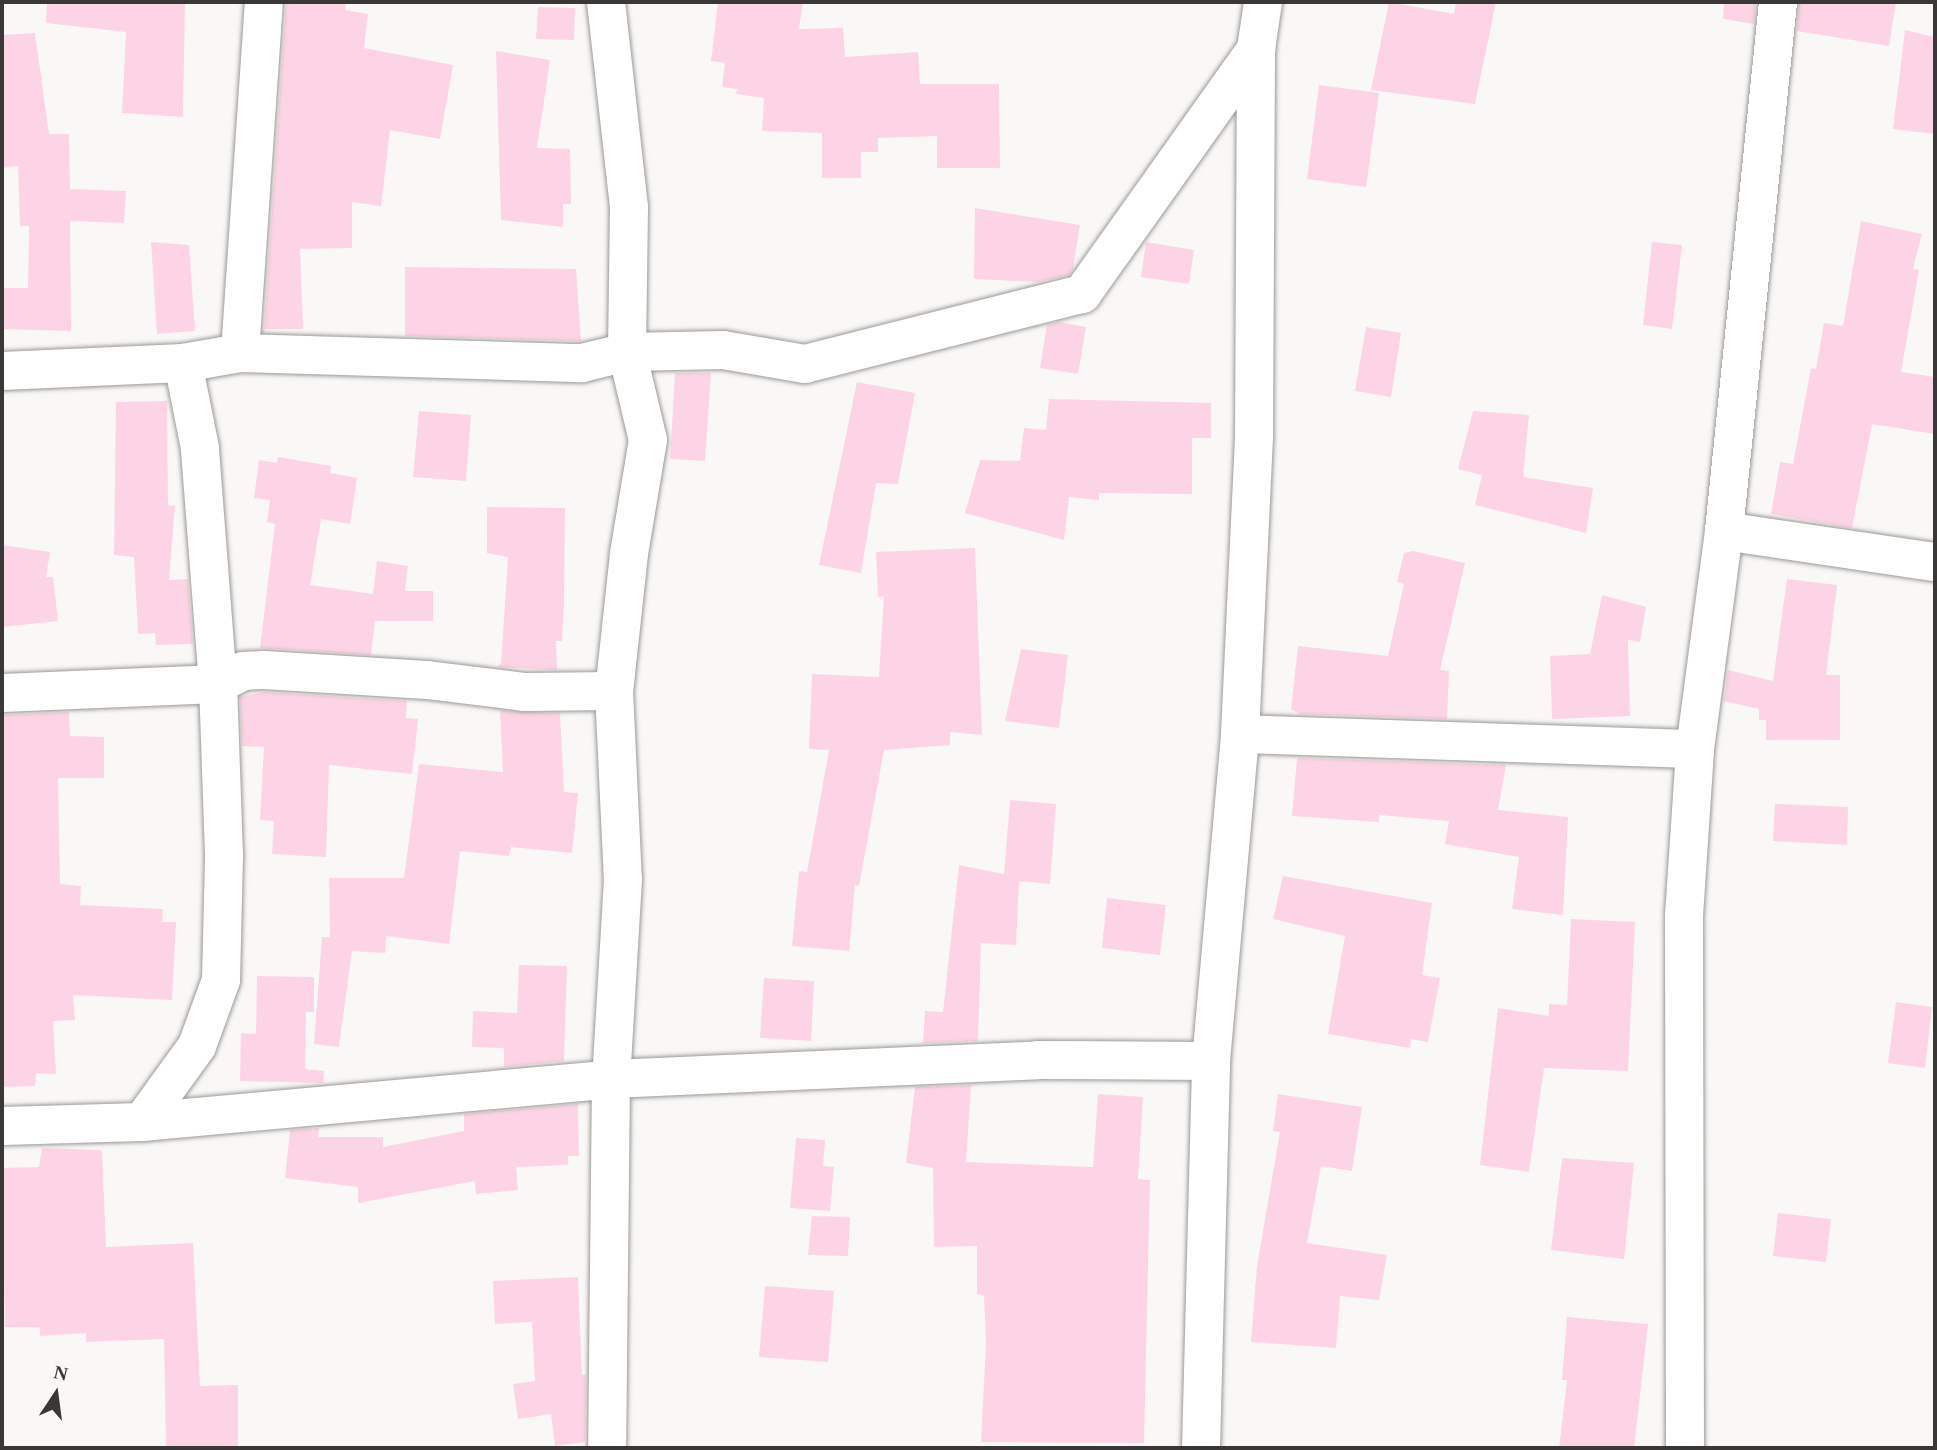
<!DOCTYPE html>
<style>
body{margin:0}
#map{position:relative;width:1937px;height:1450px;overflow:hidden;background:#faf8f6;font-family:"Times New Roman",serif}
div>[style]{position:absolute}
[style*='--x']{left:calc(var(--x)*1px);top:calc(var(--y)*1px);width:calc(var(--w)*1px);rotate:calc(var(--a)*1deg)}
.building>*{inset:0;background:#fdd4e5}
.roads{filter:drop-shadow(0 0 2px #9b9a97) drop-shadow(0 0 2px #9b9a97)}
.minor>*{height:38px;margin:-19px;padding:0 19px;transform-origin:19px;border-radius:19px;background:#fff}
span{translate:-50% -50%;white-space:nowrap;text-align:center;line-height:1.15;-webkit-text-stroke:6px #faf8f6;paint-order:stroke}
.frame{position:absolute;inset:0;border:4px solid #393837;pointer-events:none}
.north{position:absolute;left:21px;top:1359px;width:70px;height:70px;-webkit-text-stroke:5px #faf8f6;paint-order:stroke;rotate:13deg;font-size:19px;font-weight:700;line-height:28px;text-align:center;color:#393837}
.north::after{content:'';display:block;margin:auto;width:24px;height:32px;background:#393837;clip-path:polygon(50% 0,100% 100%,50% 72%,0 100%)}
</style>
<div id="map">
<div class="building">
<div style="clip-path:polygon(47px 2px,185px 2px,183px 117px,122px 113px,126px 32px,46px 23px)"></div>
<div style="clip-path:polygon(286px 2px,346px 2px,345px 10px,368px 14px,364px 48px,453px 65px,440px 139px,390px 130px,381px 206px,352px 202px,352px 248px,300px 249px,303px 329px,264px 329px)"></div>
<div style="clip-path:polygon(718px 2px,803px 2px,799px 29px,843px 28px,845px 57px,918px 52px,920px 84px,999px 84px,1000px 168px,937px 168px,937px 136px,878px 138px,878px 152px,861px 152px,861px 178px,822px 178px,822px 133px,762px 131px,764px 98px,736px 94px,737px 89px,722px 87px,725px 63px,711px 61px)"></div>
<div style="clip-path:polygon(1389px 2px,1454px 14px,1456px 2px,1496px 2px,1475px 104px,1371px 90px)"></div>
<div style="clip-path:polygon(1724px 2px,1756px 2px,1754px 24px,1723px 19px)"></div>
<div style="clip-path:polygon(1799px 2px,1896px 2px,1889px 46px,1797px 31px)"></div>
<div style="clip-path:polygon(538px 7px,575px 8px,574px 40px,536px 39px)"></div>
<div style="clip-path:polygon(1905px 30px,1935px 37px,1935px 134px,1893px 129px)"></div>
<div style="clip-path:polygon(35px 33px,49px 134px,69px 134px,70px 189px,126px 191px,124px 223px,70px 221px,71px 331px,2px 329px,2px 288px,28px 288px,29px 226px,20px 226px,18px 166px,2px 168px,2px 35px)"></div>
<div style="clip-path:polygon(496px 51px,550px 60px,537px 148px,570px 149px,571px 204px,563px 204px,563px 227px,501px 220px)"></div>
<div style="clip-path:polygon(1319px 85px,1379px 93px,1366px 187px,1307px 179px)"></div>
<div style="clip-path:polygon(975px 208px,1080px 225px,1073px 269px,1069px 275px,1039px 282px,974px 279px)"></div>
<div style="clip-path:polygon(1861px 221px,1922px 234px,1913px 269px,1919px 270px,1901px 372px,1935px 377px,1935px 434px,1872px 424px,1852px 528px,1771px 514px,1780px 462px,1793px 464px,1811px 368px,1816px 369px,1824px 323px,1843px 326px)"></div>
<div style="clip-path:polygon(151px 242px,189px 245px,195px 331px,157px 334px)"></div>
<div style="clip-path:polygon(1146px 242px,1194px 250px,1189px 284px,1141px 277px)"></div>
<div style="clip-path:polygon(1652px 242px,1682px 245px,1672px 329px,1643px 325px)"></div>
<div style="clip-path:polygon(405px 267px,576px 269px,581px 341px,405px 336px)"></div>
<div style="clip-path:polygon(1059px 322px,1086px 327px,1078px 374px,1040px 368px,1047px 325px)"></div>
<div style="clip-path:polygon(1366px 327px,1401px 333px,1391px 397px,1355px 391px)"></div>
<div style="clip-path:polygon(675px 373px,711px 373px,705px 461px,670px 459px)"></div>
<div style="clip-path:polygon(857px 382px,915px 393px,898px 484px,876px 483px,861px 573px,819px 565px)"></div>
<div style="clip-path:polygon(1049px 399px,1211px 403px,1211px 438px,1192px 438px,1192px 494px,1099px 493px,1099px 500px,1069px 497px,1064px 540px,965px 513px,980px 460px,1020px 461px,1024px 428px,1046px 430px)"></div>
<div style="clip-path:polygon(167px 401px,168px 505px,175px 506px,169px 580px,188px 579px,193px 644px,156px 645px,155px 633px,138px 634px,134px 557px,114px 555px,116px 402px)"></div>
<div style="clip-path:polygon(419px 411px,471px 415px,466px 481px,413px 477px)"></div>
<div style="clip-path:polygon(1473px 411px,1529px 415px,1523px 477px,1593px 488px,1586px 533px,1475px 505px,1482px 475px,1458px 469px)"></div>
<div style="clip-path:polygon(278px 457px,331px 466px,330px 473px,357px 478px,350px 524px,321px 519px,310px 585px,373px 594px,377px 561px,408px 566px,405px 591px,433px 591px,433px 621px,375px 621px,371px 655px,260px 648px,275px 524px,267px 522px,270px 500px,254px 498px,259px 460px,277px 463px)"></div>
<div style="clip-path:polygon(487px 507px,565px 508px,564px 601px,562px 641px,556px 641px,557px 670px,498px 667px,501px 663px,508px 557px,487px 553px)"></div>
<div style="clip-path:polygon(2px 545px,50px 552px,46px 577px,53px 577px,58px 621px,2px 627px)"></div>
<div style="clip-path:polygon(975px 548px,982px 735px,950px 732px,950px 745px,884px 750px,859px 886px,855px 885px,849px 951px,792px 946px,799px 871px,807px 872px,829px 750px,809px 749px,812px 674px,879px 677px,884px 596px,878px 597px,876px 552px)"></div>
<div style="clip-path:polygon(1413px 551px,1465px 563px,1440px 670px,1449px 671px,1447px 719px,1300px 714px,1291px 709px,1298px 646px,1388px 656px,1404px 584px,1397px 582px,1404px 553px)"></div>
<div style="clip-path:polygon(1787px 579px,1837px 585px,1826px 675px,1840px 675px,1840px 740px,1766px 740px,1766px 720px,1759px 720px,1759px 709px,1724px 701px,1728px 670px,1773px 681px)"></div>
<div style="clip-path:polygon(1602px 595px,1646px 607px,1640px 642px,1628px 640px,1630px 716px,1552px 719px,1550px 656px,1590px 654px)"></div>
<div style="clip-path:polygon(1021px 649px,1068px 655px,1059px 728px,1005px 721px)"></div>
<div style="clip-path:polygon(264px 692px,407px 701px,406px 718px,418px 719px,412px 774px,329px 765px,326px 857px,272px 854px,274px 821px,260px 820px,264px 747px,242px 746px,240px 697px)"></div>
<div style="clip-path:polygon(500px 711px,560px 713px,564px 792px,578px 793px,572px 853px,511px 847px,509px 856px,460px 851px,449px 944px,386px 936px,385px 953px,352px 951px,339px 1047px,314px 1044px,322px 937px,330px 937px,329px 878px,404px 878px,419px 764px,503px 772px)"></div>
<div style="clip-path:polygon(69px 712px,70px 736px,104px 737px,104px 778px,58px 778px,60px 884px,81px 886px,80px 905px,163px 909px,162px 922px,176px 922px,172px 1000px,73px 995px,75px 1020px,53px 1021px,56px 1074px,36px 1073px,35px 1086px,2px 1087px,2px 715px)"></div>
<div style="clip-path:polygon(1297px 758px,1506px 765px,1498px 810px,1568px 817px,1563px 915px,1512px 909px,1519px 857px,1445px 844px,1449px 821px,1379px 815px,1379px 822px,1292px 816px)"></div>
<div style="clip-path:polygon(1010px 800px,1056px 804px,1050px 884px,1019px 881px,1016px 945px,981px 943px,978px 1041px,923px 1043px,925px 1011px,943px 1012px,959px 865px,1004px 874px)"></div>
<div style="clip-path:polygon(1775px 804px,1848px 807px,1847px 845px,1773px 841px)"></div>
<div style="clip-path:polygon(1283px 876px,1432px 903px,1422px 975px,1440px 978px,1428px 1042px,1411px 1039px,1410px 1048px,1328px 1034px,1345px 936px,1273px 919px)"></div>
<div style="clip-path:polygon(1107px 898px,1166px 905px,1160px 955px,1102px 948px)"></div>
<div style="clip-path:polygon(1571px 919px,1635px 922px,1628px 1071px,1544px 1068px,1529px 1172px,1480px 1165px,1498px 1008px,1549px 1016px,1549px 1004px,1567px 1005px)"></div>
<div style="clip-path:polygon(519px 965px,567px 966px,564px 1061px,504px 1067px,504px 1048px,472px 1047px,473px 1011px,517px 1013px)"></div>
<div style="clip-path:polygon(257px 976px,314px 977px,314px 1012px,306px 1012px,305px 1069px,324px 1071px,323px 1083px,240px 1081px,241px 1033px,256px 1034px)"></div>
<div style="clip-path:polygon(764px 978px,814px 981px,811px 1041px,760px 1038px)"></div>
<div style="clip-path:polygon(1896px 1002px,1932px 1007px,1925px 1068px,1888px 1063px)"></div>
<div style="clip-path:polygon(971px 1085px,966px 1162px,1093px 1167px,1098px 1094px,1143px 1097px,1138px 1179px,1150px 1180px,1144px 1443px,981px 1442px,986px 1343px,984px 1295px,977px 1294px,977px 1246px,934px 1247px,933px 1168px,906px 1163px,915px 1087px)"></div>
<div style="clip-path:polygon(1278px 1094px,1362px 1107px,1352px 1171px,1321px 1166px,1307px 1243px,1387px 1255px,1379px 1300px,1340px 1296px,1336px 1348px,1251px 1342px,1257px 1266px,1280px 1132px,1273px 1131px)"></div>
<div style="clip-path:polygon(578px 1104px,579px 1156px,568px 1156px,568px 1165px,516px 1167px,518px 1190px,476px 1194px,475px 1181px,358px 1203px,358px 1187px,285px 1178px,290px 1130px,319px 1128px,318px 1137px,383px 1137px,383px 1147px,464px 1131px,464px 1114px)"></div>
<div style="clip-path:polygon(796px 1138px,825px 1140px,823px 1166px,834px 1167px,830px 1211px,790px 1208px)"></div>
<div style="clip-path:polygon(42px 1148px,102px 1150px,106px 1247px,193px 1243px,200px 1386px,238px 1385px,238px 1448px,166px 1448px,164px 1339px,86px 1342px,86px 1333px,40px 1336px,40px 1327px,5px 1327px,2px 1168px,39px 1167px)"></div>
<div style="clip-path:polygon(1562px 1158px,1634px 1163px,1624px 1259px,1551px 1250px)"></div>
<div style="clip-path:polygon(1778px 1213px,1831px 1219px,1826px 1262px,1773px 1256px)"></div>
<div style="clip-path:polygon(812px 1216px,850px 1217px,848px 1256px,808px 1255px)"></div>
<div style="clip-path:polygon(578px 1277px,582px 1375px,586px 1375px,585px 1442px,555px 1446px,551px 1414px,518px 1419px,513px 1384px,535px 1381px,532px 1322px,495px 1324px,493px 1281px)"></div>
<div style="clip-path:polygon(765px 1286px,834px 1291px,828px 1362px,759px 1357px)"></div>
<div style="clip-path:polygon(1567px 1317px,1648px 1324px,1634px 1448px,1559px 1448px,1567px 1380px,1562px 1380px)"></div>
</div>
<div class="roads">
<div class="minor">
<div style="--x:606;--y:2;--w:207;--a:83.6"></div>
<div style="--x:629;--y:208;--w:144;--a:90.8"></div>
<div style="--x:627;--y:352;--w:90;--a:76.6"></div>
<div style="--x:648;--y:440;--w:116;--a:99.5"></div>
<div style="--x:629;--y:554;--w:138;--a:96.2"></div>
<div style="--x:614;--y:691;--w:188;--a:87.3"></div>
<div style="--x:623;--y:879;--w:200;--a:93.4"></div>
<div style="--x:611;--y:1079;--w:369;--a:90.6"></div>
<div style="--x:240;--y:353;--w:352;--a:-86.1"></div>
<div style="--x:2;--y:371;--w:181;--a:-2.5"></div>
<div style="--x:183;--y:363;--w:58;--a:-10"></div>
<div style="--x:240;--y:353;--w:342;--a:1.7"></div>
<div style="--x:582;--y:363;--w:46;--a:-13.7"></div>
<div style="--x:627;--y:352;--w:96;--a:-1.2"></div>
<div style="--x:723;--y:350;--w:83;--a:9.7"></div>
<div style="--x:805;--y:364;--w:286;--a:-14.2"></div>
<div style="--x:1082;--y:294;--w:301;--a:-54.6"></div>
<div style="--x:1724;--y:531;--w:213;--a:8.4"></div>
<div style="--x:2;--y:693;--w:216;--a:-2.4"></div>
<div style="--x:218;--y:684;--w:28;--a:-27"></div>
<div style="--x:243;--y:671;--w:21;--a:-3"></div>
<div style="--x:264;--y:670;--w:163;--a:3.5"></div>
<div style="--x:427;--y:680;--w:99;--a:7"></div>
<div style="--x:525;--y:692;--w:89;--a:-0.6"></div>
<div style="--x:1240;--y:734;--w:455;--a:1.9"></div>
<div style="--x:142;--y:1122;--w:94;--a:-54.1"></div>
<div style="--x:197;--y:1046;--w:70;--a:-70"></div>
<div style="--x:221;--y:980;--w:125;--a:-88.6"></div>
<div style="--x:224;--y:855;--w:171;--a:-92"></div>
<div style="--x:218;--y:684;--w:237;--a:-94.4"></div>
<div style="--x:200;--y:448;--w:87;--a:-101.3"></div>
<div style="--x:2;--y:1126;--w:140;--a:-1.6"></div>
<div style="--x:142;--y:1122;--w:471;--a:-5.2"></div>
<div style="--x:611;--y:1079;--w:427;--a:-2.5"></div>
<div style="--x:1038;--y:1060;--w:173;--a:0.3"></div>
<div style="--x:1201;--y:1448;--w:387;--a:-88.5"></div>
<div style="--x:1211;--y:1061;--w:328;--a:-84.9"></div>
<div style="--x:1240;--y:734;--w:297;--a:-87.3"></div>
<div style="--x:1254;--y:437;--w:388;--a:-89.7"></div>
<div style="--x:1256;--y:49;--w:48;--a:-81.5"></div>
<div style="--x:1685;--y:1448;--w:532;--a:-90.11"></div>
<div style="--x:1684;--y:916;--w:167;--a:-86.2"></div>
<div style="--x:1695;--y:749;--w:220;--a:-82.4"></div>
<div style="--x:1724;--y:531;--w:532;--a:-84.17"></div>
</div>
</div>
<div class="frame"></div>
<div class="north">N</div>
</div>
